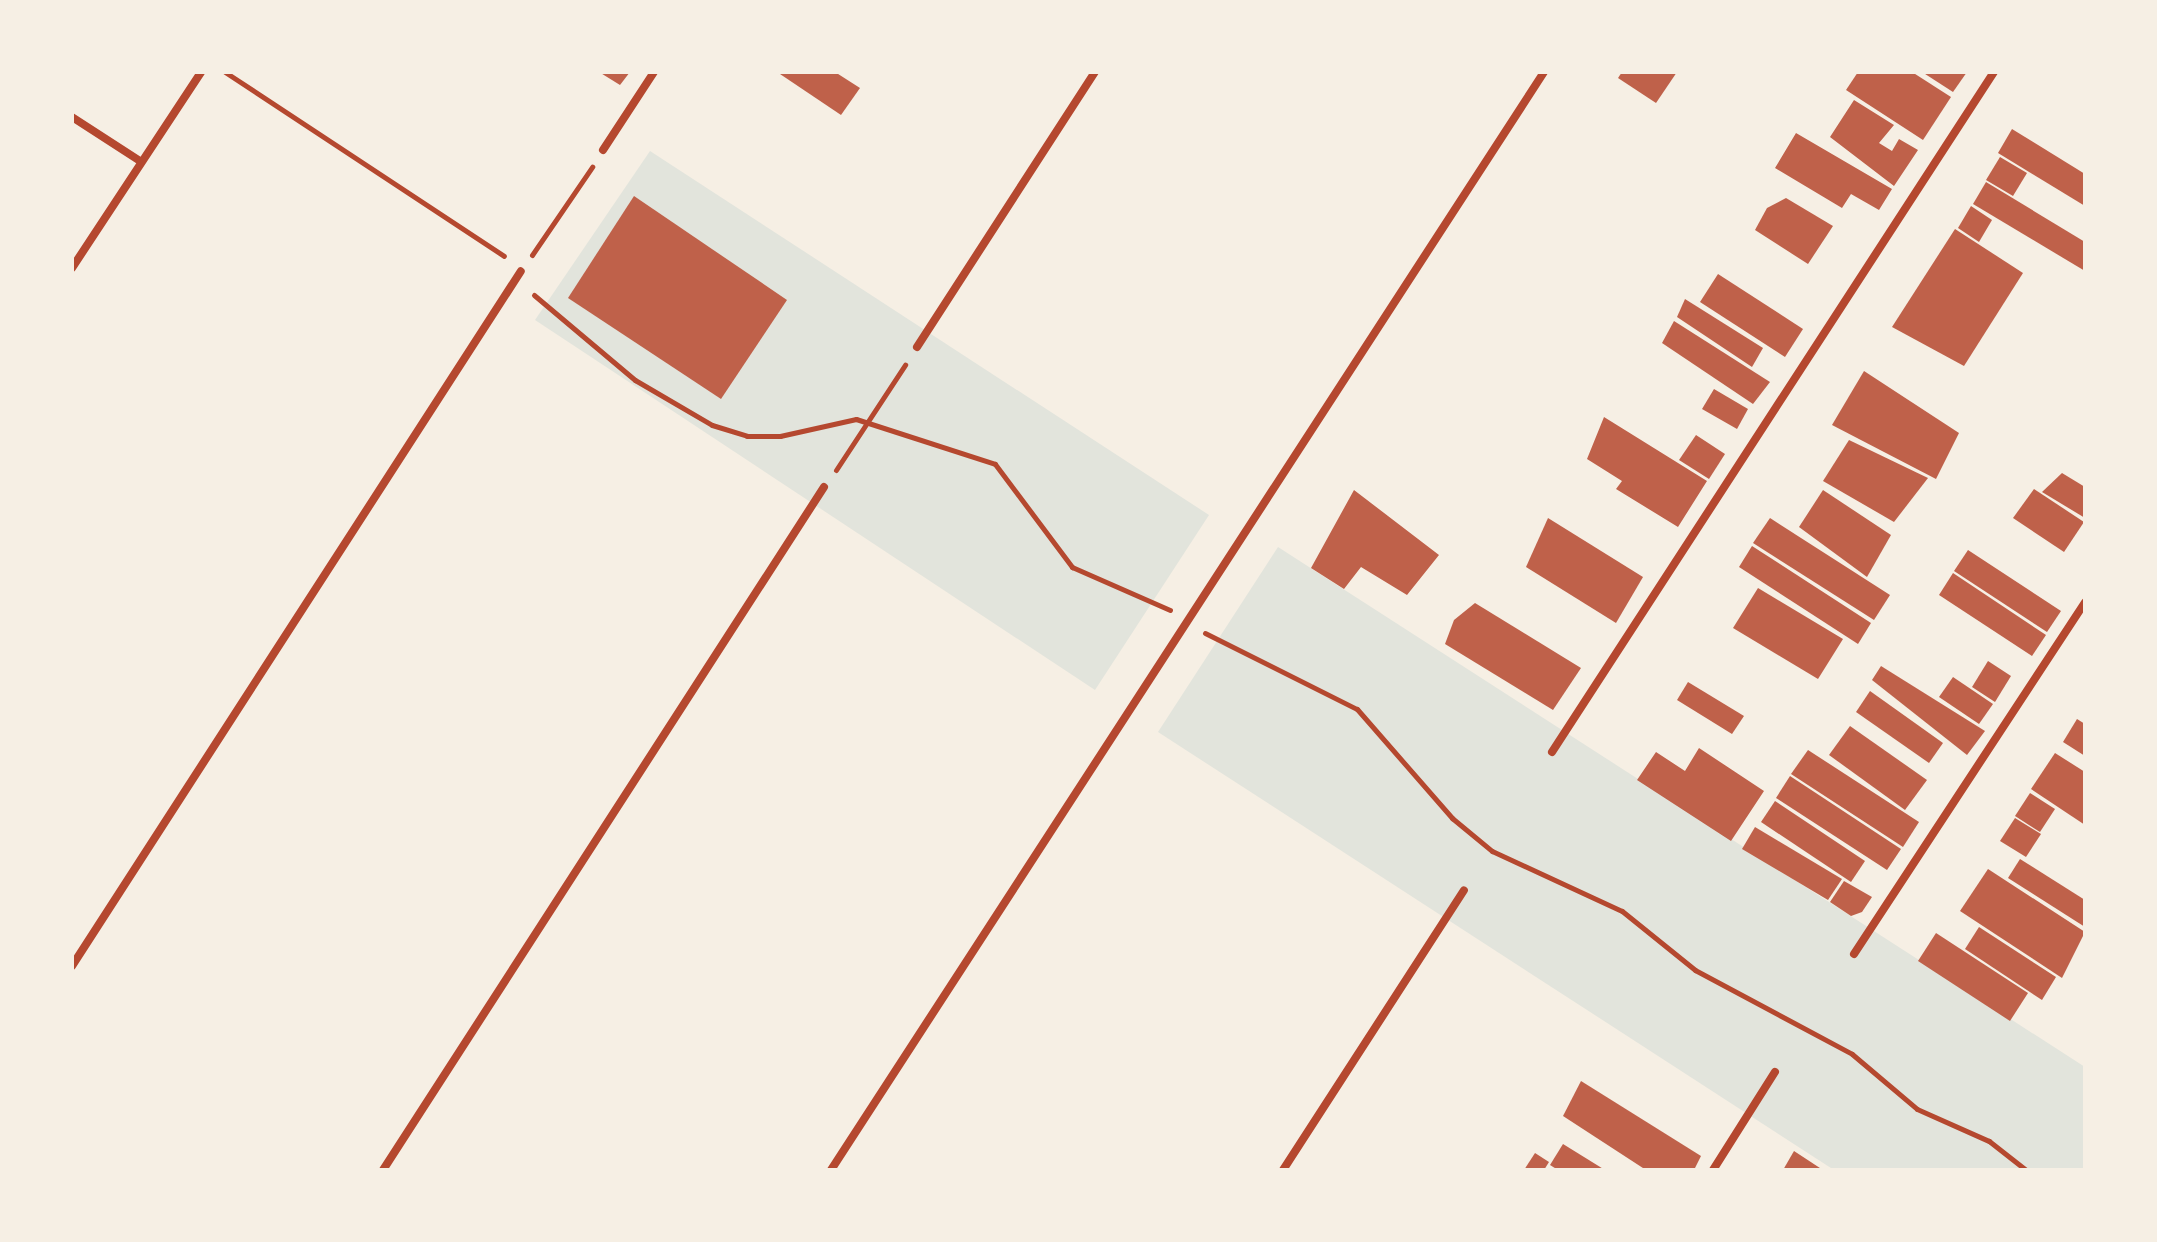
<!DOCTYPE html>
<style>
body{margin:0}
#map{position:relative;width:2157px;height:1242px;overflow:hidden;background:#f6efe4;font-family:Roboto,sans-serif}
div>[style]{position:absolute}
[style*='--x']{left:calc(var(--x)*1px);top:calc(var(--y)*1px);width:calc(var(--w)*1px);rotate:calc(var(--a)*1deg)}
.green>*{inset:0;background:#e2e4dc}
.building>*{inset:0;background:#bf614a}
.path>*{height:5px;margin:-2.5px;padding:0 2.5px;transform-origin:2.5px;border-radius:2.5px;background:#b5482f}
.minor>*{height:8px;margin:-4px;padding:0 4px;transform-origin:4px;border-radius:4px;background:#b5482f}
span{translate:-50% -50%;white-space:nowrap;text-align:center;line-height:1.15;-webkit-text-stroke:6px #f6efe4;paint-order:stroke}
.frame{position:absolute;inset:0;border:74px solid #f6efe4;pointer-events:none}
</style>
<div id="map">
<div class="green">
<div style="clip-path:polygon(650px 151px,1209px 515px,1095px 690px,535px 320px)"></div>
<div style="clip-path:polygon(1278px 547px,2085px 1067px,2085px 1170px,1834px 1170px,1158px 732px)"></div>
</div>
<div class="building">
<div style="clip-path:polygon(599px 72px,630px 72px,620px 85px)"></div>
<div style="clip-path:polygon(777px 72px,835px 72px,860px 88px,841px 115px)"></div>
<div style="clip-path:polygon(1622px 72px,1677px 72px,1656px 103px,1618px 78px)"></div>
<div style="clip-path:polygon(1858px 72px,1912px 72px,1951px 97px,1923px 140px,1846px 90px)"></div>
<div style="clip-path:polygon(1922px 72px,1967px 72px,1953px 92px)"></div>
<div style="clip-path:polygon(1854px 100px,1894px 125px,1879px 143px,1892px 151px,1899px 139px,1918px 150px,1894px 186px,1830px 137px)"></div>
<div style="clip-path:polygon(2012px 129px,2085px 174px,2085px 206px,1998px 153px)"></div>
<div style="clip-path:polygon(1796px 133px,1892px 189px,1879px 210px,1851px 194px,1842px 208px,1775px 168px)"></div>
<div style="clip-path:polygon(2000px 157px,2027px 173px,2013px 196px,1986px 180px)"></div>
<div style="clip-path:polygon(1986px 182px,2085px 242px,2085px 271px,1973px 204px)"></div>
<div style="clip-path:polygon(634px 196px,787px 300px,721px 399px,568px 298px)"></div>
<div style="clip-path:polygon(1786px 198px,1833px 226px,1808px 264px,1755px 230px,1767px 208px)"></div>
<div style="clip-path:polygon(1971px 206px,1992px 220px,1979px 242px,1958px 228px)"></div>
<div style="clip-path:polygon(1955px 229px,2023px 273px,1964px 366px,1892px 327px)"></div>
<div style="clip-path:polygon(1718px 274px,1803px 329px,1785px 357px,1700px 302px)"></div>
<div style="clip-path:polygon(1685px 299px,1763px 348px,1752px 367px,1677px 317px)"></div>
<div style="clip-path:polygon(1674px 321px,1770px 382px,1753px 404px,1662px 343px)"></div>
<div style="clip-path:polygon(1864px 371px,1959px 433px,1936px 479px,1832px 425px)"></div>
<div style="clip-path:polygon(1714px 389px,1748px 409px,1737px 429px,1702px 409px)"></div>
<div style="clip-path:polygon(1604px 417px,1707px 481px,1678px 527px,1616px 489px,1622px 481px,1587px 459px)"></div>
<div style="clip-path:polygon(1696px 435px,1725px 454px,1709px 479px,1679px 460px)"></div>
<div style="clip-path:polygon(1849px 440px,1928px 478px,1894px 522px,1823px 481px)"></div>
<div style="clip-path:polygon(2062px 473px,2085px 487px,2085px 518px,2042px 492px)"></div>
<div style="clip-path:polygon(2034px 489px,2084px 522px,2064px 552px,2013px 518px)"></div>
<div style="clip-path:polygon(1354px 490px,1439px 555px,1407px 595px,1361px 567px,1344px 589px,1311px 568px)"></div>
<div style="clip-path:polygon(1823px 490px,1891px 535px,1867px 577px,1799px 527px)"></div>
<div style="clip-path:polygon(1548px 518px,1643px 577px,1616px 623px,1526px 567px)"></div>
<div style="clip-path:polygon(1770px 518px,1890px 595px,1874px 620px,1753px 543px)"></div>
<div style="clip-path:polygon(1752px 546px,1871px 623px,1858px 644px,1739px 567px)"></div>
<div style="clip-path:polygon(1968px 550px,2061px 611px,2047px 632px,1954px 571px)"></div>
<div style="clip-path:polygon(1953px 573px,2046px 635px,2032px 656px,1939px 595px)"></div>
<div style="clip-path:polygon(1758px 588px,1843px 639px,1818px 679px,1733px 628px)"></div>
<div style="clip-path:polygon(1475px 603px,1581px 668px,1553px 710px,1445px 644px,1454px 620px)"></div>
<div style="clip-path:polygon(1988px 661px,2011px 676px,1995px 702px,1972px 687px)"></div>
<div style="clip-path:polygon(1881px 666px,1985px 731px,1967px 755px,1872px 680px)"></div>
<div style="clip-path:polygon(1953px 677px,1993px 704px,1979px 724px,1939px 697px)"></div>
<div style="clip-path:polygon(1688px 682px,1744px 716px,1732px 734px,1677px 700px)"></div>
<div style="clip-path:polygon(1870px 691px,1943px 743px,1929px 763px,1856px 712px)"></div>
<div style="clip-path:polygon(2077px 719px,2085px 724px,2085px 756px,2063px 742px)"></div>
<div style="clip-path:polygon(1850px 726px,1927px 780px,1905px 810px,1829px 755px)"></div>
<div style="clip-path:polygon(1699px 748px,1764px 791px,1731px 841px,1637px 780px,1656px 752px,1685px 771px)"></div>
<div style="clip-path:polygon(1808px 750px,1919px 822px,1903px 847px,1791px 774px)"></div>
<div style="clip-path:polygon(2055px 753px,2085px 772px,2085px 825px,2031px 789px)"></div>
<div style="clip-path:polygon(1790px 776px,1901px 849px,1887px 870px,1776px 798px)"></div>
<div style="clip-path:polygon(2030px 793px,2055px 809px,2040px 832px,2015px 816px)"></div>
<div style="clip-path:polygon(1775px 801px,1865px 861px,1851px 882px,1761px 822px)"></div>
<div style="clip-path:polygon(2015px 818px,2041px 834px,2026px 857px,2000px 841px)"></div>
<div style="clip-path:polygon(1755px 827px,1842px 879px,1828px 900px,1742px 849px)"></div>
<div style="clip-path:polygon(2020px 859px,2085px 900px,2085px 927px,2008px 878px)"></div>
<div style="clip-path:polygon(1988px 869px,2085px 932px,2062px 978px,1960px 911px)"></div>
<div style="clip-path:polygon(1844px 881px,1872px 897px,1862px 912px,1851px 916px,1830px 902px)"></div>
<div style="clip-path:polygon(1979px 927px,2056px 977px,2042px 1000px,1965px 949px)"></div>
<div style="clip-path:polygon(1936px 933px,2028px 993px,2010px 1021px,1918px 961px)"></div>
<div style="clip-path:polygon(1581px 1081px,1701px 1156px,1694px 1170px,1646px 1170px,1563px 1116px)"></div>
<div style="clip-path:polygon(1563px 1144px,1605px 1170px,1558px 1170px,1550px 1165px)"></div>
<div style="clip-path:polygon(1794px 1151px,1823px 1170px,1783px 1170px)"></div>
<div style="clip-path:polygon(1535px 1153px,1549px 1162px,1544px 1170px,1524px 1170px)"></div>
</div>
<div class="path">
<div style="--x:225;--y:72;--w:334;--a:33.4"></div>
<div style="--x:532;--y:255;--w:107;--a:-55.7"></div>
<div style="--x:534;--y:295;--w:132;--a:40.1"></div>
<div style="--x:635;--y:380;--w:89;--a:30.3"></div>
<div style="--x:712;--y:425;--w:37;--a:17"></div>
<div style="--x:747;--y:436;--w:33;--a:0"></div>
<div style="--x:780;--y:436;--w:78;--a:-12.6"></div>
<div style="--x:856;--y:419;--w:146;--a:17.9"></div>
<div style="--x:995;--y:464;--w:129;--a:53.2"></div>
<div style="--x:1072;--y:567;--w:107;--a:23.7"></div>
<div style="--x:836;--y:470;--w:126;--a:-56.7"></div>
<div style="--x:1205;--y:633;--w:170;--a:26.6"></div>
<div style="--x:1357;--y:709;--w:145;--a:48.9"></div>
<div style="--x:1452;--y:818;--w:52;--a:39.5"></div>
<div style="--x:1492;--y:851;--w:143;--a:24.8"></div>
<div style="--x:1622;--y:911;--w:94;--a:38.9"></div>
<div style="--x:1695;--y:970;--w:178;--a:28.1"></div>
<div style="--x:1852;--y:1054;--w:85;--a:40.2"></div>
<div style="--x:1917;--y:1109;--w:79;--a:24"></div>
<div style="--x:1989;--y:1141;--w:47;--a:38.1"></div>
</div>
<div class="minor">
<div style="--x:72;--y:117;--w:81;--a:32.9"></div>
<div style="--x:603;--y:150;--w:93;--a:-56.8"></div>
<div style="--x:72;--y:268;--w:235;--a:-56.6"></div>
<div style="--x:917;--y:347;--w:328;--a:-57.1"></div>
<div style="--x:1552;--y:752;--w:811;--a:-56.98"></div>
<div style="--x:1854;--y:954;--w:421;--a:-56.7"></div>
<div style="--x:72;--y:966;--w:827;--a:-57.14"></div>
<div style="--x:383;--y:1170;--w:813;--a:-57.15"></div>
<div style="--x:831;--y:1170;--w:1309;--a:-57"></div>
<div style="--x:1283;--y:1170;--w:333;--a:-57.1"></div>
<div style="--x:1713;--y:1170;--w:116;--a:-57.7"></div>
</div>
<div class="frame"></div>
</div>
